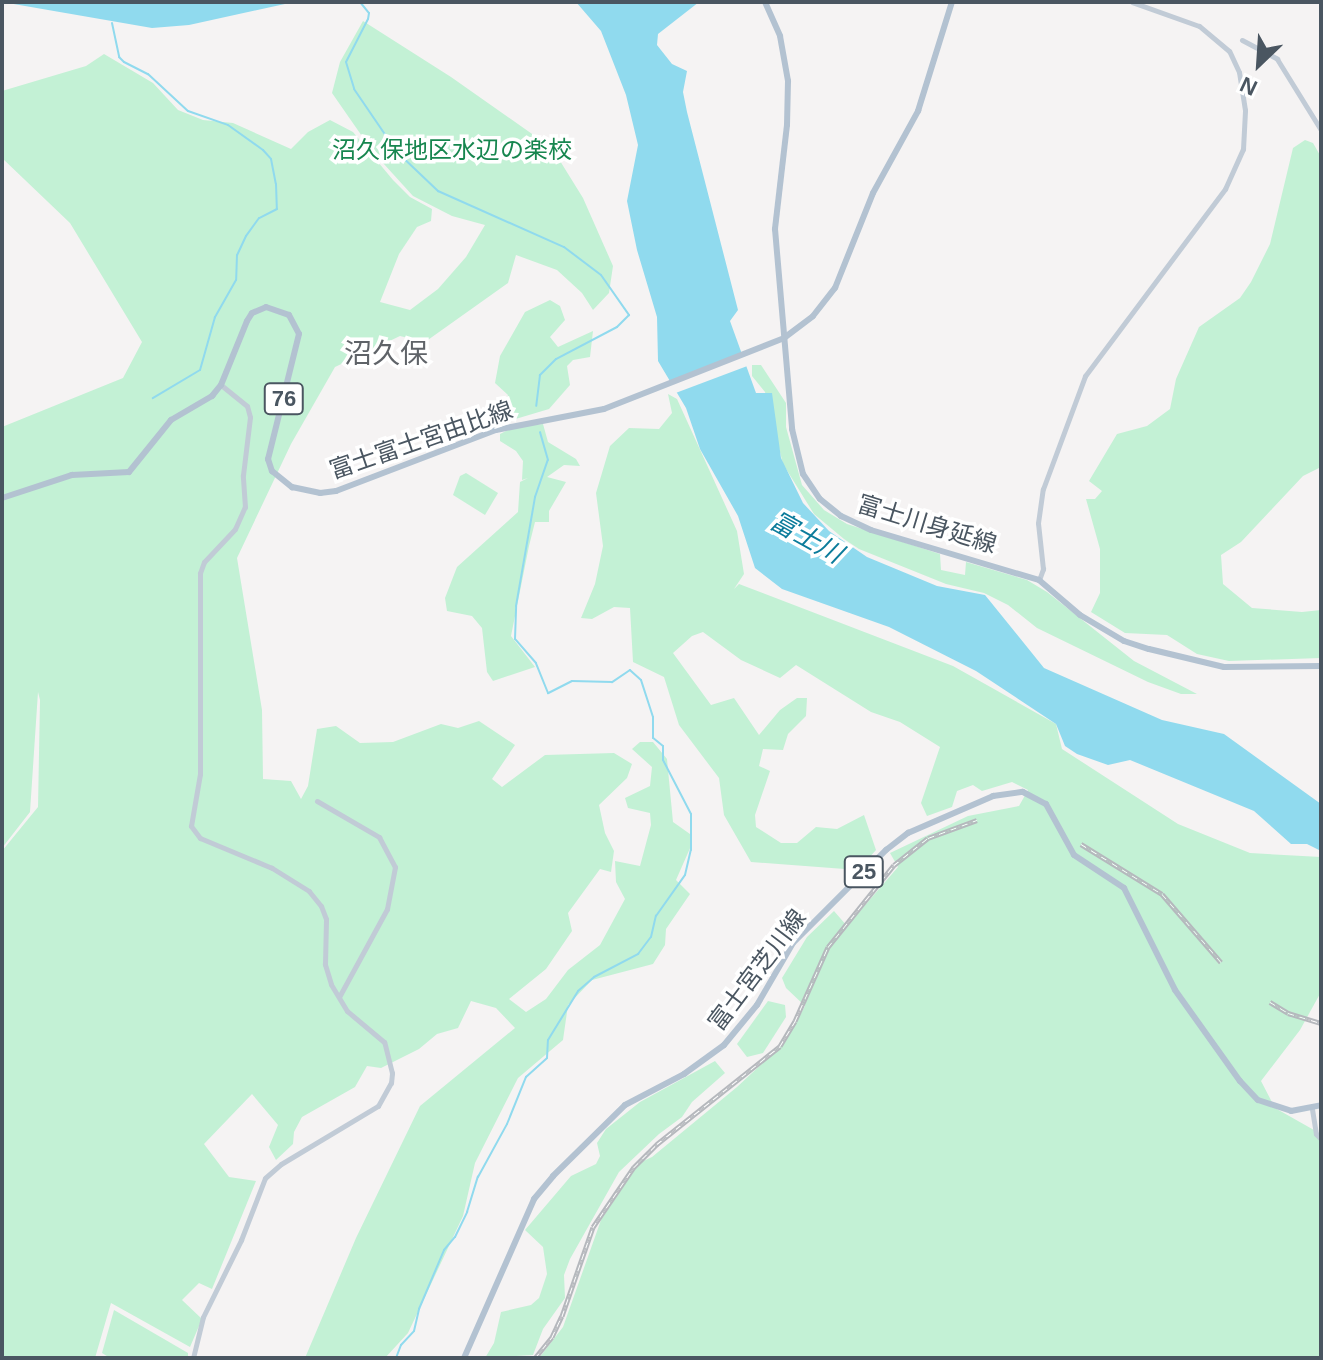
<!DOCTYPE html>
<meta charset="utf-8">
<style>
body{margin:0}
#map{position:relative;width:1323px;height:1360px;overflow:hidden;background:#f5f3f3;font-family:Helvetica,"Noto Sans JP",sans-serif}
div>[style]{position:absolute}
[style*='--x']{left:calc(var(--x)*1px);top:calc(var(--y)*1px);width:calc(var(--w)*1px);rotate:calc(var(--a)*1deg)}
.green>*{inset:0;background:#c3f1d5}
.water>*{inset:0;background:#90daee}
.pier>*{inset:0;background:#f5f3f3}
.stream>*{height:2px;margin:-1px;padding:0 1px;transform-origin:1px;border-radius:1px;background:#90daee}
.secondary>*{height:5px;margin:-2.5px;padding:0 2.5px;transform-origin:2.5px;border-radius:2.5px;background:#c1cbd6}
.primary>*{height:6px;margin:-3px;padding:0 3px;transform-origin:3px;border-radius:3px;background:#b3c2d1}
.rail>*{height:5px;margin-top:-2.5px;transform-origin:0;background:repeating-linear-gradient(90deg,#fff 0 6px,#b5b8bd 0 12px);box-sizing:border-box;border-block:2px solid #b5b8bd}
span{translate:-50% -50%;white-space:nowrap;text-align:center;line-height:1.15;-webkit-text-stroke:7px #fff;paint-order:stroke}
.shield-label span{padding:2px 6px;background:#fff;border:2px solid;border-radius:6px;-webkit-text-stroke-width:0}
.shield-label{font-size:22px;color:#4a5661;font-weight:700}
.park-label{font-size:24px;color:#17864f}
.street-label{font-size:24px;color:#4a5661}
.water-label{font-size:26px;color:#0c7c9b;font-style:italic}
.quarter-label{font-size:28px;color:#5f6368}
.frame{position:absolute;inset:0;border:4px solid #4a5661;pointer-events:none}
.north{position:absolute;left:1219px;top:24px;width:80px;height:80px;-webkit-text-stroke:6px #fff;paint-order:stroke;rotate:205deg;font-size:22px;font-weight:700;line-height:32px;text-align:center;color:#4a5661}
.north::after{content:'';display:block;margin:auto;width:28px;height:36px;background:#4a5661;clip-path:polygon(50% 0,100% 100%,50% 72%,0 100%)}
</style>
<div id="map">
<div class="green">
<div style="clip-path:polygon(363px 21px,451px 77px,552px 148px,583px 198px,613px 266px,609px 293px,593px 310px,582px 293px,557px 270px,516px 255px,508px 283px,425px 342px,400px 336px,335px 367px,291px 444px,237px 558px,262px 710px,263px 779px,291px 781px,301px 799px,308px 786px,317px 729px,336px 726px,360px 743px,393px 742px,441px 724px,458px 728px,479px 721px,515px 745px,492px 779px,502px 787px,545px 755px,614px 753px,632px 764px,627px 778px,599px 805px,605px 833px,614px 851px,611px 872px,600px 869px,568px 913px,572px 931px,546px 969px,509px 999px,526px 1012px,546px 999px,568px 970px,600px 945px,625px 899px,616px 882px,615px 861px,640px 866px,651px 825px,650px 813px,628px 808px,625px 798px,650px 786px,652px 767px,632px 749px,640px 742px,653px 742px,667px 759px,673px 822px,690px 834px,691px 846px,676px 880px,690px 894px,666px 929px,665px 945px,653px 964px,592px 980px,568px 1005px,563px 1040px,518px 1078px,475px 1163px,463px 1216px,408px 1333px,385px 1358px,305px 1358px,356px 1238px,420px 1106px,515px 1028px,496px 1008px,471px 1001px,458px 1028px,437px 1034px,419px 1049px,381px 1068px,367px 1066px,355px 1087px,302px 1117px,294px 1132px,293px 1144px,276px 1160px,269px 1147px,278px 1125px,252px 1094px,204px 1144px,229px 1177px,256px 1181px,212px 1289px,199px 1283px,182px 1300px,202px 1319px,190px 1347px,111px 1303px,95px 1358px,2px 1358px,2px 851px,38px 807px,40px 700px,38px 692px,30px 812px,2px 848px,2px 427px,123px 378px,142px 342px,70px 223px,2px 158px,2px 91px,86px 66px,104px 54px,153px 83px,178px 110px,203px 120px,233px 123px,291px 149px,308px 132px,330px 120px,353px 132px,393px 180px,410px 197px,432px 209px,431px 221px,417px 227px,399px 254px,380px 302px,410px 310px,438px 289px,466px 257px,485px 225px,452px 216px,413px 196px,373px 152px,332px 93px,340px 62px)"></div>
<div style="clip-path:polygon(1305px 140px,1313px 143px,1321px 157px,1321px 467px,1303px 476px,1241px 542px,1221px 555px,1223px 584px,1252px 608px,1302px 612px,1321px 610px,1321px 658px,1229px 661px,1197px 654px,1167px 635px,1125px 633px,1091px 612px,1100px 593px,1100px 549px,1086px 499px,1095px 499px,1102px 491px,1089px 481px,1117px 434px,1147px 426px,1170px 409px,1176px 379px,1199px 327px,1240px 298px,1251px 282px,1270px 244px,1293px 148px)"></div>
<div style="clip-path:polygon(550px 300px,560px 306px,565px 320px,550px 337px,558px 347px,593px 331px,590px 357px,573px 360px,567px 366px,570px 385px,549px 409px,499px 424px,508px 395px,495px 383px,500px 356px,525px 312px)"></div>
<div style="clip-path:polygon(752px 365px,761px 365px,786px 403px,786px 427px,802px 485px,824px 510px,847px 524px,940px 554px,941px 570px,965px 575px,966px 562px,1027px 580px,1047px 592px,1134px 661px,1197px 694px,1181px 694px,1148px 682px,1037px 628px,1008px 605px,984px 593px,946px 584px,859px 549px,844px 539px,814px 514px,783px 464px,765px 392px,752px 376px)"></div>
<div style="clip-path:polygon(668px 394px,677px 399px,737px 531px,744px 574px,734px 589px,739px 584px,953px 666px,1056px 724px,1062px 749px,1178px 824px,1250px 853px,1321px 857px,1321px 992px,1300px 1030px,1261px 1081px,1275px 1108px,1321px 1134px,1321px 1358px,539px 1358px,563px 1327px,601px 1220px,639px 1163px,652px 1157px,737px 1087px,785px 1042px,805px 1006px,786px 988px,782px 978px,807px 937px,834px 911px,847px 926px,898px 867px,890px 853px,968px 816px,1019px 806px,1028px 790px,1012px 782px,982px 791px,973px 785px,957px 791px,952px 807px,927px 816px,921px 803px,940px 747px,900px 722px,871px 712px,796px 665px,780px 678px,741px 660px,703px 632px,692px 636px,673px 653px,711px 705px,734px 698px,759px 735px,780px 710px,797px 698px,807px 698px,806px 716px,788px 734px,783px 750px,763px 749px,759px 766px,770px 771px,755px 815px,756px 827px,781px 843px,797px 843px,816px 827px,837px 829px,864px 815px,876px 850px,858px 870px,751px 862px,724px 815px,719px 778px,679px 725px,664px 677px,633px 662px,630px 608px,614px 607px,592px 619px,581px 618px,595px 584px,603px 546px,596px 493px,610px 446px,629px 428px,659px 429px,672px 413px)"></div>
<div style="clip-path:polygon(543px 424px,548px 442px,576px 459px,580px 466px,564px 465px,547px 477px,566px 482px,549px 511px,549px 522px,535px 522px,529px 546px,511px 636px,535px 667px,493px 681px,487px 672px,482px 628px,472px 616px,447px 611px,445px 598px,457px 567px,518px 512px,520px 482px,528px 478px,522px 480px,523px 461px,516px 451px,500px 441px,500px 434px,514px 427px)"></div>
<div style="clip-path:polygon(466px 473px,498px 493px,485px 515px,453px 495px,460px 476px)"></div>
<div style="clip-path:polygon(768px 1001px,785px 1005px,786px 1017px,763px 1053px,747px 1057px,737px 1044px)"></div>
<div style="clip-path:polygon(715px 1061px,725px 1073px,692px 1102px,682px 1117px,659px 1134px,619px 1172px,570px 1259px,564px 1275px,565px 1298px,543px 1329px,533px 1355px,485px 1358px,494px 1343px,501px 1312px,531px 1305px,539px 1298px,547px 1274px,543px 1247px,525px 1230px,571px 1176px,596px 1164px,600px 1156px,597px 1143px,606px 1129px,640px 1102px)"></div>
<div style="clip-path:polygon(114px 1310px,188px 1353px,188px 1358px,110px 1358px,102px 1353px)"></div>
</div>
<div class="water">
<div style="clip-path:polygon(2px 2px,294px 2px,189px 25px,152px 28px)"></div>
<div style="clip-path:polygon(576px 2px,699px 2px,658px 34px,657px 45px,672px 64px,687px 71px,683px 92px,687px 112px,738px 310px,730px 321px,756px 393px,772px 393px,781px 458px,803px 503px,829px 531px,867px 557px,937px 586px,985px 595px,1044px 668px,1162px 720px,1224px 734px,1321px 804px,1321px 851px,1307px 844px,1291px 844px,1254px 811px,1130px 760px,1108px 765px,1077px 754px,1065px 746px,1056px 724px,976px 671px,889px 627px,782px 589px,755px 568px,738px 516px,700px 449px,686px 408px,658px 361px,657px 317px,637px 250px,627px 201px,638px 145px,626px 95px,601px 31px)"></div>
</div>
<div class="pier">
<div style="clip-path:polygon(746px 354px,750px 365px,673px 394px,668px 386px)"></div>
</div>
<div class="stream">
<div style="--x:360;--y:2;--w:14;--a:51"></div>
<div style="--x:369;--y:13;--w:6;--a:99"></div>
<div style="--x:368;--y:19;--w:48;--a:117.1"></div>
<div style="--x:346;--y:62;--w:28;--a:73"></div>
<div style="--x:354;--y:89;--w:76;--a:55.7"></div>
<div style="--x:397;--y:152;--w:57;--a:43.6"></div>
<div style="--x:438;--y:191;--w:138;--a:24"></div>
<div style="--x:564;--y:247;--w:46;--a:37.1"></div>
<div style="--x:601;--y:275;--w:49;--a:55"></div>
<div style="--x:629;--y:315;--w:17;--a:135"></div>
<div style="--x:617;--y:327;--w:69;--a:152.3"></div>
<div style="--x:556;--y:359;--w:23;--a:135"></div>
<div style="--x:540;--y:375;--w:31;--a:97"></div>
<div style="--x:112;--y:23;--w:35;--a:78"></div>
<div style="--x:119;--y:57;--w:7;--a:45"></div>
<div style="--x:124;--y:62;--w:27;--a:27"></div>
<div style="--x:148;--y:74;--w:54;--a:42.8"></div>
<div style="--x:188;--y:111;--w:42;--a:19.3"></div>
<div style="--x:228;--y:125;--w:43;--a:35.5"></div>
<div style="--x:263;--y:150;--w:12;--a:48"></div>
<div style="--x:271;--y:159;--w:25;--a:79"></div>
<div style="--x:276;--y:184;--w:25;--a:88"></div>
<div style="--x:277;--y:209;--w:20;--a:153"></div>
<div style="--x:259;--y:218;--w:22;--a:126"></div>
<div style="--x:246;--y:236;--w:21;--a:115"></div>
<div style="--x:237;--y:255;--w:25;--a:92"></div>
<div style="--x:236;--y:280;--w:43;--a:119.6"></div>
<div style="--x:215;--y:317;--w:55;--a:105.8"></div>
<div style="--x:200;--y:370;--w:55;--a:149.2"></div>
<div style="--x:396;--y:1358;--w:14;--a:-69"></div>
<div style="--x:401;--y:1345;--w:19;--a:-47"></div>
<div style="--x:414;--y:1331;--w:23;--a:-77"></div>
<div style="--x:419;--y:1309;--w:64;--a:-67"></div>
<div style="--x:444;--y:1250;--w:17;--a:-50"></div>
<div style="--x:455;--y:1237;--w:28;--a:-64"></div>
<div style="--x:467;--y:1212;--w:37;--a:-73"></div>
<div style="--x:478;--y:1177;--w:60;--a:-61.3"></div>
<div style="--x:507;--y:1124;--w:51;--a:-68"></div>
<div style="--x:526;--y:1077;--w:28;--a:-42"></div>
<div style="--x:547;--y:1058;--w:18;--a:-87"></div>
<div style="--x:548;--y:1040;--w:57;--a:-58.5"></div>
<div style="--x:578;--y:991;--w:21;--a:-41"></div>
<div style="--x:594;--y:977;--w:50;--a:-27.6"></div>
<div style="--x:638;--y:954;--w:21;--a:-53"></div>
<div style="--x:651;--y:937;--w:22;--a:-77"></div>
<div style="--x:656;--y:916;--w:50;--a:-54.7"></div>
<div style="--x:685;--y:875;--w:26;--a:-77"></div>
<div style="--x:691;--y:850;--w:36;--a:-90"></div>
<div style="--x:691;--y:814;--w:61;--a:-117.4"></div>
<div style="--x:663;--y:760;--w:14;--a:-90"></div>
<div style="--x:663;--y:746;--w:13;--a:-141"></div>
<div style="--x:653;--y:738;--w:21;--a:-90"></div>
<div style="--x:653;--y:717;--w:39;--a:-108"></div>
<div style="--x:641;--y:680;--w:15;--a:-138"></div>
<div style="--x:630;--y:670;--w:22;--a:146"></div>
<div style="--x:612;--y:682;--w:40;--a:-178.6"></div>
<div style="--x:572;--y:681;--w:27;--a:153"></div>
<div style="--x:548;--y:693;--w:32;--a:-112"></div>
<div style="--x:536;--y:663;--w:32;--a:-131"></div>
<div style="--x:515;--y:639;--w:33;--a:-88"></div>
<div style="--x:516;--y:606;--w:111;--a:-80.1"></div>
<div style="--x:535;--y:497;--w:39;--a:-71"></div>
<div style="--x:548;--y:460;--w:29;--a:-106"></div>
</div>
<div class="secondary">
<div style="--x:1242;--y:40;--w:40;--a:28"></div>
<div style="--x:1277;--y:59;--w:84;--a:58.2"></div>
<div style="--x:1039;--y:580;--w:12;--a:-70"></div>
<div style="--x:1043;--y:569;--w:46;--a:-96.2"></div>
<div style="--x:1038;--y:523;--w:34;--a:-82"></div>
<div style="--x:1043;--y:489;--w:121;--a:-69.6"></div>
<div style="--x:1085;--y:376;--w:234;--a:-53.2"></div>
<div style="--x:1225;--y:189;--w:44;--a:-65.8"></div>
<div style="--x:1243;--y:149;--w:39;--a:-87"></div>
<div style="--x:1245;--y:110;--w:38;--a:-99"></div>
<div style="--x:1239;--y:72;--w:23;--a:-115"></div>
<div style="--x:1229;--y:51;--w:39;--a:-140"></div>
<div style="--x:1199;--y:26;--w:71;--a:-160.3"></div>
<div style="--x:317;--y:801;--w:72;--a:30.1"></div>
<div style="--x:379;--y:837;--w:34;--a:62"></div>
<div style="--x:395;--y:867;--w:43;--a:100.8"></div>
<div style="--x:387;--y:909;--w:100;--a:118.6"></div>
<div style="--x:1312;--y:1109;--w:25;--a:81"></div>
<div style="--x:1316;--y:1134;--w:7;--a:45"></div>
<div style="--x:193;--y:1358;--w:42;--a:-76.3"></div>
<div style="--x:203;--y:1317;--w:86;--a:-63.7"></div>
<div style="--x:241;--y:1240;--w:66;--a:-68.8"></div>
<div style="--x:265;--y:1178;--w:21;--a:-41"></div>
<div style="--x:281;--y:1164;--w:113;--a:-30.9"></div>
<div style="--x:378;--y:1106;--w:26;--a:-61"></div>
<div style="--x:391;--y:1083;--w:10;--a:-84"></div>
<div style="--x:392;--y:1073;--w:32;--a:-104"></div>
<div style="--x:384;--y:1042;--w:48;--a:-140"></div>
<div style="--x:347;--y:1011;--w:31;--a:-121"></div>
<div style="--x:331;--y:984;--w:21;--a:-107"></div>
<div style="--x:325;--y:964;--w:45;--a:-88.7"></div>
<div style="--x:326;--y:919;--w:14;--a:-111"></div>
<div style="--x:321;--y:906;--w:19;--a:-129"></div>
<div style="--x:309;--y:891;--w:44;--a:-148.1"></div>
<div style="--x:272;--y:868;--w:78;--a:-157.4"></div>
<div style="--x:200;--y:838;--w:15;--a:-127"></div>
<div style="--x:191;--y:826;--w:53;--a:-80.2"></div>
<div style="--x:200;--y:774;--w:201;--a:-90"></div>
<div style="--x:200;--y:573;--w:12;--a:-70"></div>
<div style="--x:204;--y:562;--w:45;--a:-46.8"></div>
<div style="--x:235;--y:529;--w:24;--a:-66"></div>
<div style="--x:245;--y:507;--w:32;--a:-94"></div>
<div style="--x:243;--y:475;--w:58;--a:-83.1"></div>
<div style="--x:250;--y:417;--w:11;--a:-105"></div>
<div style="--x:247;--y:406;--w:33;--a:-141"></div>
</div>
<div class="primary">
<div style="--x:765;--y:2;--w:37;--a:66"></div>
<div style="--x:780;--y:36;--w:46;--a:79.9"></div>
<div style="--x:788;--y:81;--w:44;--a:91.3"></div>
<div style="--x:787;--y:125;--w:105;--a:96.6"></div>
<div style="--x:775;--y:229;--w:201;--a:85.1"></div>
<div style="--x:792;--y:429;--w:46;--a:76.3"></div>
<div style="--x:803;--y:474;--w:30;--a:56"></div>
<div style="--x:820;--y:499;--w:27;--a:39"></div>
<div style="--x:841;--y:516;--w:33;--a:25"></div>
<div style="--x:871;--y:530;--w:175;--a:16.6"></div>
<div style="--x:1039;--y:580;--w:54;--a:40.5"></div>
<div style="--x:1080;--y:615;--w:51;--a:30.6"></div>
<div style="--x:1124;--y:641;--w:26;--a:18"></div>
<div style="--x:1149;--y:649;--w:77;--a:13.5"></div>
<div style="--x:1224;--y:667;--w:97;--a:-0.6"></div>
<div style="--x:2;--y:498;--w:74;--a:-18.2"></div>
<div style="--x:72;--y:475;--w:57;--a:-3"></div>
<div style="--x:129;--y:472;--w:67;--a:-51.1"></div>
<div style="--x:171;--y:420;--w:48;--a:-30.3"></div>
<div style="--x:212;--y:396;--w:14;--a:-51"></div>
<div style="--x:221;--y:385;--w:69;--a:-67.9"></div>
<div style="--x:247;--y:321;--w:9;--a:-58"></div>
<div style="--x:252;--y:313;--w:15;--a:-23"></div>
<div style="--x:266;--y:307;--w:24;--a:19"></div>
<div style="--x:289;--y:315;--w:21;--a:62"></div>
<div style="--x:299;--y:334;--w:129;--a:103.9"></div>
<div style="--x:268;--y:459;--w:13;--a:72"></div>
<div style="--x:272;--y:471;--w:26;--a:39"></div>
<div style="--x:292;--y:487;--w:29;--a:12"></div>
<div style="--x:320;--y:493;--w:16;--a:-7"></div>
<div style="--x:336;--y:491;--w:171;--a:-20.9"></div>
<div style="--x:496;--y:430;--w:110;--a:-11"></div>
<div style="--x:604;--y:409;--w:193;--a:-21.5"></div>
<div style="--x:784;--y:338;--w:36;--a:-37"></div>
<div style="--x:813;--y:316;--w:36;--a:-52"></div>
<div style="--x:835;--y:288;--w:102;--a:-68.2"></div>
<div style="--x:873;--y:193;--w:94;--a:-61.2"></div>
<div style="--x:918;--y:111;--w:114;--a:-72.7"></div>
<div style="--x:464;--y:1358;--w:174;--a:-66.2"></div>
<div style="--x:534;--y:1199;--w:30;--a:-50"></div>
<div style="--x:553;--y:1176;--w:101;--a:-44.6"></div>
<div style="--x:625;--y:1105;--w:67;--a:-27.7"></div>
<div style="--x:684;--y:1074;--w:49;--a:-35.9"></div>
<div style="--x:724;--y:1045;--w:52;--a:-50.5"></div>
<div style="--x:757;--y:1005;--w:72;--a:-59.9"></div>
<div style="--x:793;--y:943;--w:132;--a:-45"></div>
<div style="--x:886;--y:850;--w:28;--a:-38"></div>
<div style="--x:908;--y:833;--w:93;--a:-23.5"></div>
<div style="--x:993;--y:796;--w:30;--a:-8"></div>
<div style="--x:1023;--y:792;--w:26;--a:28"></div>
<div style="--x:1046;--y:804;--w:58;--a:61.2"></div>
<div style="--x:1074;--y:855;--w:60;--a:33.4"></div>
<div style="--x:1124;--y:888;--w:114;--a:63.4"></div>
<div style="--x:1175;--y:990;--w:112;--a:54.5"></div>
<div style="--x:1240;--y:1081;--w:26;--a:47"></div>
<div style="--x:1258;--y:1100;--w:35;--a:18"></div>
<div style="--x:1291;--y:1111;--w:31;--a:-11"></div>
</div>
<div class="rail">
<div style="--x:1081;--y:844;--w:95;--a:31.7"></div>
<div style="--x:1162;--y:894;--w:90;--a:49.1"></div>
<div style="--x:1270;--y:1002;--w:21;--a:31"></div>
<div style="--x:1288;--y:1013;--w:34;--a:17"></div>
<div style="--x:535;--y:1358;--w:27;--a:-51"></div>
<div style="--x:552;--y:1337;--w:23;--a:-65"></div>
<div style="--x:562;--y:1316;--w:94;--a:-70.8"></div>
<div style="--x:593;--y:1227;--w:73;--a:-55.7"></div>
<div style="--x:634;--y:1167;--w:33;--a:-45"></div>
<div style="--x:657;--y:1144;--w:157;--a:-38.5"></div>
<div style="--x:780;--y:1046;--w:29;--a:-59"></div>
<div style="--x:795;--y:1021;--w:81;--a:-66"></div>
<div style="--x:828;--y:947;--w:105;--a:-51.2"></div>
<div style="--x:894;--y:865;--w:43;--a:-38.5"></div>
<div style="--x:928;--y:838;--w:52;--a:-20.2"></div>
</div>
<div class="shield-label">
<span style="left:284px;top:399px">76</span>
<span style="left:864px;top:872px">25</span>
</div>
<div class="park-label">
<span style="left:452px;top:150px">沼久保地区水辺の楽校</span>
</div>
<div class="street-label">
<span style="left:421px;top:440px;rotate:-19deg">富士富士宮由比線</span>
<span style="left:927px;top:524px;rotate:17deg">富士川身延線</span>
<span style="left:757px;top:970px;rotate:-53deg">富士宮芝川線</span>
</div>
<div class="water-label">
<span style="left:806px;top:538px;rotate:29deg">富士川</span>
</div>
<div class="quarter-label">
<span style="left:386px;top:354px">沼久保</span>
</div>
<div class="frame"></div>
<div class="north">N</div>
</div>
